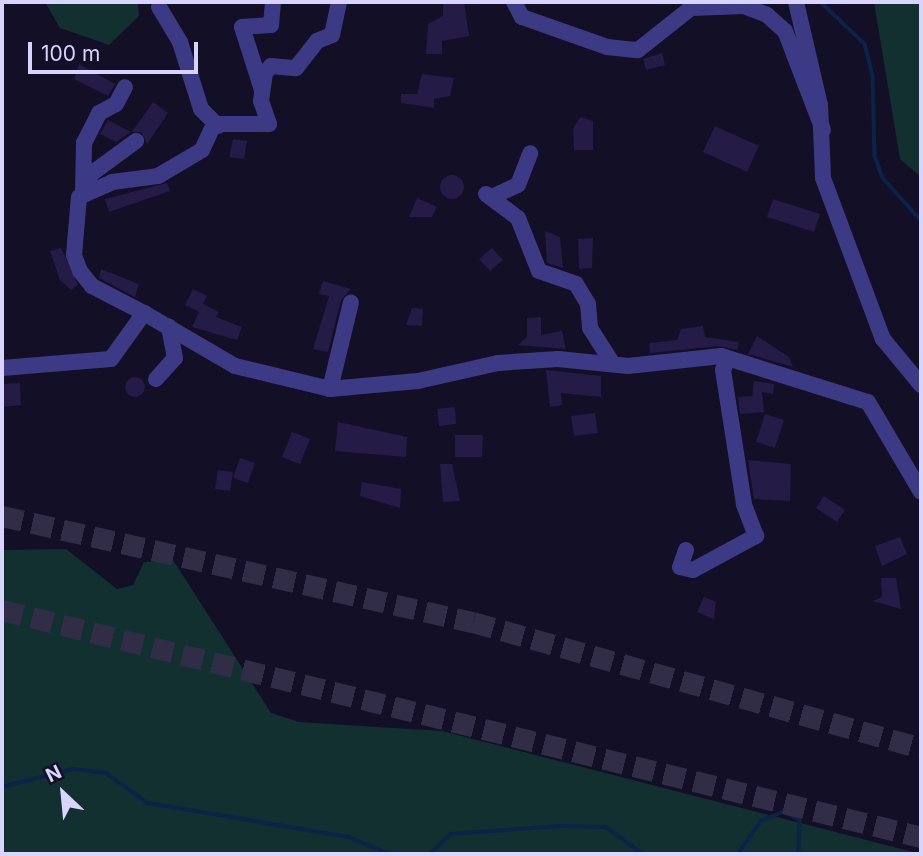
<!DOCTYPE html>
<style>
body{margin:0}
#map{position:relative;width:923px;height:856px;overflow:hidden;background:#130f26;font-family:Inter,sans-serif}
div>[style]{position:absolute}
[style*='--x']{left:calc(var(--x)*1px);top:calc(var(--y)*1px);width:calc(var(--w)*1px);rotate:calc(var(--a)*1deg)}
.green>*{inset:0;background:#12302f}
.stream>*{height:3.5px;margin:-1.75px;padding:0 1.75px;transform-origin:1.75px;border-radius:1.75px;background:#0c2248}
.building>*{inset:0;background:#241b47}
.round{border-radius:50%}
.highway-tunnel>*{height:21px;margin-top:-10.5px;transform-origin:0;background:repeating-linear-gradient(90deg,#312d47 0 21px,transparent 0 31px)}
.minor>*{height:16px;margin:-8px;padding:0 8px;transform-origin:8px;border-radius:8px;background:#3d3a85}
span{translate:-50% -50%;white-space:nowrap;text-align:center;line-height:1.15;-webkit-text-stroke:7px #130f26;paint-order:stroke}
.frame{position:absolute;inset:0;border:4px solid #d9d4ff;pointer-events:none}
.north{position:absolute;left:28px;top:758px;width:70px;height:70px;-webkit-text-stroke:5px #130f26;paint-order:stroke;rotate:334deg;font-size:19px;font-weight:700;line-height:28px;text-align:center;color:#d9d4ff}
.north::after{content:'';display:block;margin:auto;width:24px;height:32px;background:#d9d4ff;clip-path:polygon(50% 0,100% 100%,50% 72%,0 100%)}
.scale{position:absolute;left:28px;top:42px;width:170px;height:32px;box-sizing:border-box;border:4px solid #d9d4ff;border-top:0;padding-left:9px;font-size:21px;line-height:24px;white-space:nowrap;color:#d9d4ff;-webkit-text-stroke:5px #130f26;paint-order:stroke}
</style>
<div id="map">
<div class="green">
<div style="clip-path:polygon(45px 2px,138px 2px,139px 16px,109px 45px,60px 28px)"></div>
<div style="clip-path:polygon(874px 2px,921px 2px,921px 177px,900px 159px)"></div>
<div style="clip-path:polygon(66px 549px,117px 589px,133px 585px,144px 562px,173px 560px,271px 713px,299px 722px,442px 731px,921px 854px,2px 854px,2px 550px)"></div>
</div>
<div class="stream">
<div style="--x:773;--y:2;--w:13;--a:0"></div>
<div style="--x:821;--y:2;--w:61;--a:43.7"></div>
<div style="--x:865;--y:44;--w:32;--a:76"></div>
<div style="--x:873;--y:75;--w:81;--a:88.6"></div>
<div style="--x:875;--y:156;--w:23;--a:70"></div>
<div style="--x:883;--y:178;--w:57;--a:47.9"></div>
<div style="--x:2;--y:787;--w:73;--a:-14.2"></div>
<div style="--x:73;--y:769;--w:33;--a:7"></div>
<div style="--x:106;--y:773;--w:52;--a:35.5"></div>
<div style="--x:148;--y:803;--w:203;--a:9.6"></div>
<div style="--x:348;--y:837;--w:46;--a:21.6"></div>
<div style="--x:430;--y:854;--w:29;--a:-44"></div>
<div style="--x:451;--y:834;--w:110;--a:-4.2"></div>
<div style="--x:561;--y:826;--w:45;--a:1.3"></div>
<div style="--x:606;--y:827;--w:46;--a:36.1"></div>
<div style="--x:738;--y:854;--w:40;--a:-55.1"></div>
<div style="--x:761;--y:821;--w:25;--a:-23"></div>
<div style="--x:784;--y:811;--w:18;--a:29"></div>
<div style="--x:800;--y:820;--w:34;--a:92"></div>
</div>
<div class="building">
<div style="clip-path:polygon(443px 2px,464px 2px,469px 36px,442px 41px,442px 54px,426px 54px,428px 24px,443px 16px)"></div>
<div style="clip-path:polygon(662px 53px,665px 65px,646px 70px,643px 59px)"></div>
<div style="clip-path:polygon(79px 64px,115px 84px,108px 96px,74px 79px)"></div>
<div style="clip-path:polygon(422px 74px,454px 78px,450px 96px,434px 99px,434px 108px,401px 103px,401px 94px,417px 94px)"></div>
<div style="clip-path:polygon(153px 102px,168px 113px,147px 144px,141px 132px,132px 132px)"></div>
<div style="clip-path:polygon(580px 117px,593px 121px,593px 150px,574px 150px,573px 129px)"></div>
<div style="clip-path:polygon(108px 120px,131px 132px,116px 142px,100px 134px)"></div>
<div style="clip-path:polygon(715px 126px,759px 146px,747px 172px,703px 152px)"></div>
<div style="clip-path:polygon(233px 139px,247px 141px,244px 159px,229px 157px)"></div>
<div class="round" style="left:440px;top:175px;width:24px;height:24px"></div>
<div style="clip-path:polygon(167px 183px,170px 191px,109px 212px,105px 199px)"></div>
<div style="clip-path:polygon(417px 198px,437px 207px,432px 217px,409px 217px)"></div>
<div style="clip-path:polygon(773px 199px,820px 214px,814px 232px,767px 217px)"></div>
<div style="clip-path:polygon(545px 231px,560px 237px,563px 268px,547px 263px)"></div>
<div style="clip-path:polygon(593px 238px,592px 268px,579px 269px,578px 239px)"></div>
<div style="clip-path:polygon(61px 248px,78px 285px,71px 290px,60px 280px,50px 251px)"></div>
<div style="clip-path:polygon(492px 248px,503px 260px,490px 271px,479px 259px)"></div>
<div style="clip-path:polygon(101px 269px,139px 284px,135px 297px,99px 278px)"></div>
<div style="clip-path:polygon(323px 281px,351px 289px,341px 300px,328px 352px,313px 349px,329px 296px,319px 294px)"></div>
<div style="clip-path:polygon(193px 289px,207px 296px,203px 304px,219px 312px,216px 317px,242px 327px,237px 340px,192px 327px,199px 312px,185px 305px)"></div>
<div style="clip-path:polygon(412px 308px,423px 309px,422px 326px,406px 325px)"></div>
<div style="clip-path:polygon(541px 317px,541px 335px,562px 331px,566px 349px,518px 345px,527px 337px,527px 318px)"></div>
<div style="clip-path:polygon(703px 326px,705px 337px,739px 342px,737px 350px,720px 346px,650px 353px,649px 343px,677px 340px,681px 329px)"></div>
<div style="clip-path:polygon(757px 336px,789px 357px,793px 367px,748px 354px)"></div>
<div style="clip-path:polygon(546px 370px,601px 376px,601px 397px,561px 393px,562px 405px,550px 407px)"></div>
<div class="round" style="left:125px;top:377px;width:20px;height:20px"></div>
<div style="clip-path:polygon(754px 381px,774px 384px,773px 394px,762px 392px,764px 412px,740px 414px,738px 397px,752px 396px)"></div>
<div style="clip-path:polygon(20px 383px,21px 405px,2px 407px,2px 384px)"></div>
<div style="clip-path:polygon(455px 407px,456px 424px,439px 426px,437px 409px)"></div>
<div style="clip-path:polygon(595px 413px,598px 433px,574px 436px,571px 416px)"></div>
<div style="clip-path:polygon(765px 414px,784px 420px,775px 448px,756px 442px)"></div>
<div style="clip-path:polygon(338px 422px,407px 437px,406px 457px,335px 451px)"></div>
<div style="clip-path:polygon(292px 432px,310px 439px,300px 464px,282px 457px)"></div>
<div style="clip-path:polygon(455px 435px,483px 435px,482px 457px,455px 457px)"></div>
<div style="clip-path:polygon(240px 458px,255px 463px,248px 483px,233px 478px)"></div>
<div style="clip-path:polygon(748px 460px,791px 464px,790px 501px,754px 499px)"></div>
<div style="clip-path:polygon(440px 464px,452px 464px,460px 501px,443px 502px)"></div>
<div style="clip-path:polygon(218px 470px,233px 472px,230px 491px,215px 489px)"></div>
<div style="clip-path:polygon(362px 482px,401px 489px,400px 508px,360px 496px)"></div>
<div style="clip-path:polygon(824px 496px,845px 510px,837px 522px,816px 508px)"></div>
<div style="clip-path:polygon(900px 537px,907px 554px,882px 566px,875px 546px)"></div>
<div style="clip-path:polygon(881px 578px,896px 578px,901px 609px,873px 601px,882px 597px)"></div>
<div style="clip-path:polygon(704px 597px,716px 602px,714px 619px,697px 612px)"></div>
</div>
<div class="highway-tunnel">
<div style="--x:2;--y:516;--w:483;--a:12.7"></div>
<div style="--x:473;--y:622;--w:465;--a:15.7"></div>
<div style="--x:2;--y:610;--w:947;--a:13.87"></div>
</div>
<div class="minor">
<div style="--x:514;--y:2;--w:17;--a:62"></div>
<div style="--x:522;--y:17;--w:90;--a:19.4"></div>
<div style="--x:607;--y:47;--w:31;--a:6"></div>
<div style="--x:638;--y:50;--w:68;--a:-38.4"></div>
<div style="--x:691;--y:8;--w:53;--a:-2.2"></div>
<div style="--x:744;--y:6;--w:25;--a:21"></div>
<div style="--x:767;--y:15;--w:24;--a:42"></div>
<div style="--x:785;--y:31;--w:106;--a:69"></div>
<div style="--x:796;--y:2;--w:106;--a:76.9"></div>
<div style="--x:820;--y:105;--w:73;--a:87.6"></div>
<div style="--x:823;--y:178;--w:172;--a:69.6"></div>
<div style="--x:883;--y:339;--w:60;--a:50.4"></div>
<div style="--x:159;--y:7;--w:41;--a:59"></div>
<div style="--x:180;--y:42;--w:70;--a:72.6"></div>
<div style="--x:201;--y:109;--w:24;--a:45"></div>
<div style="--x:262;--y:90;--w:66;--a:-107.6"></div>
<div style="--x:242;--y:27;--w:29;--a:-4"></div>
<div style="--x:271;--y:25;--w:23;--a:-85"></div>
<div style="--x:85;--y:189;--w:16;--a:-68"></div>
<div style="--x:91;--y:174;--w:56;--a:-36.3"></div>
<div style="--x:486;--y:194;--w:40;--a:37"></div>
<div style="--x:518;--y:218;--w:57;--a:68.4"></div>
<div style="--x:539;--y:271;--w:39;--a:19"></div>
<div style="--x:576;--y:284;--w:23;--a:59"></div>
<div style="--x:588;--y:304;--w:24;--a:85"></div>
<div style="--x:590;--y:328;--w:43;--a:57.4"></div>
<div style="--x:83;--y:195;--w:52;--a:-88.9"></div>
<div style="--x:84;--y:143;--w:34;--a:-63"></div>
<div style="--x:99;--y:113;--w:19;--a:-28"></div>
<div style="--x:116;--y:104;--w:19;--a:-62"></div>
<div style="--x:494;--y:196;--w:26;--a:-25"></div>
<div style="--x:518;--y:185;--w:34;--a:-69"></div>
<div style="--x:144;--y:313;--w:59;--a:-152.6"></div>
<div style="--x:92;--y:286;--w:19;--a:-129"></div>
<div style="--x:80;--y:271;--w:17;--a:-111"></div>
<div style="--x:74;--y:255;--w:58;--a:-85.1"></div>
<div style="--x:79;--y:197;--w:36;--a:-24"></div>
<div style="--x:112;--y:182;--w:46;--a:-7.4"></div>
<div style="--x:158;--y:176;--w:51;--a:-30.6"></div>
<div style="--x:202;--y:150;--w:29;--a:-65"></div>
<div style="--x:214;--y:124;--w:55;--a:0"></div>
<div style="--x:269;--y:124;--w:24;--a:-109"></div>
<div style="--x:261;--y:101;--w:28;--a:-82"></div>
<div style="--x:265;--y:73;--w:9;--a:-49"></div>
<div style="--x:271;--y:66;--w:25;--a:5"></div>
<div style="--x:296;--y:68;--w:34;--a:-52"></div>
<div style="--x:317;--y:41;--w:16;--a:-22"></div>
<div style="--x:332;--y:35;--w:34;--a:-78"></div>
<div style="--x:2;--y:368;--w:109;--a:-4.7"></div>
<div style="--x:111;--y:359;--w:57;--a:-54.3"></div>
<div style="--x:144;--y:313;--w:105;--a:30.2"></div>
<div style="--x:235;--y:366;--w:98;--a:13.6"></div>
<div style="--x:330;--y:389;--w:88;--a:-5.2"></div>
<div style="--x:418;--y:381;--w:82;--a:-12.7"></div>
<div style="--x:498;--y:363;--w:60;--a:-3.8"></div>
<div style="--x:558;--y:359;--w:70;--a:5.7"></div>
<div style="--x:628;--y:366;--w:94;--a:-6.1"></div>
<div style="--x:721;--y:356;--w:154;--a:17.4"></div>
<div style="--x:868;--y:402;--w:104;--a:59.5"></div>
<div style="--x:156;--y:379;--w:28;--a:-48"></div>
<div style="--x:175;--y:358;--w:32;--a:-101"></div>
<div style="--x:330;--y:389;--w:89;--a:-76.4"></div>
<div style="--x:686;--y:550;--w:18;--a:109"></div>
<div style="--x:680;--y:567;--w:13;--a:13"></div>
<div style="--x:693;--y:570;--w:72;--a:-28.4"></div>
<div style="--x:756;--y:536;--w:34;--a:-111"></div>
<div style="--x:744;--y:504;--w:136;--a:-98.9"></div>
<div style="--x:723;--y:370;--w:12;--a:-66"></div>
</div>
<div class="frame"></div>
<div class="north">N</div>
<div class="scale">100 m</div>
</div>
